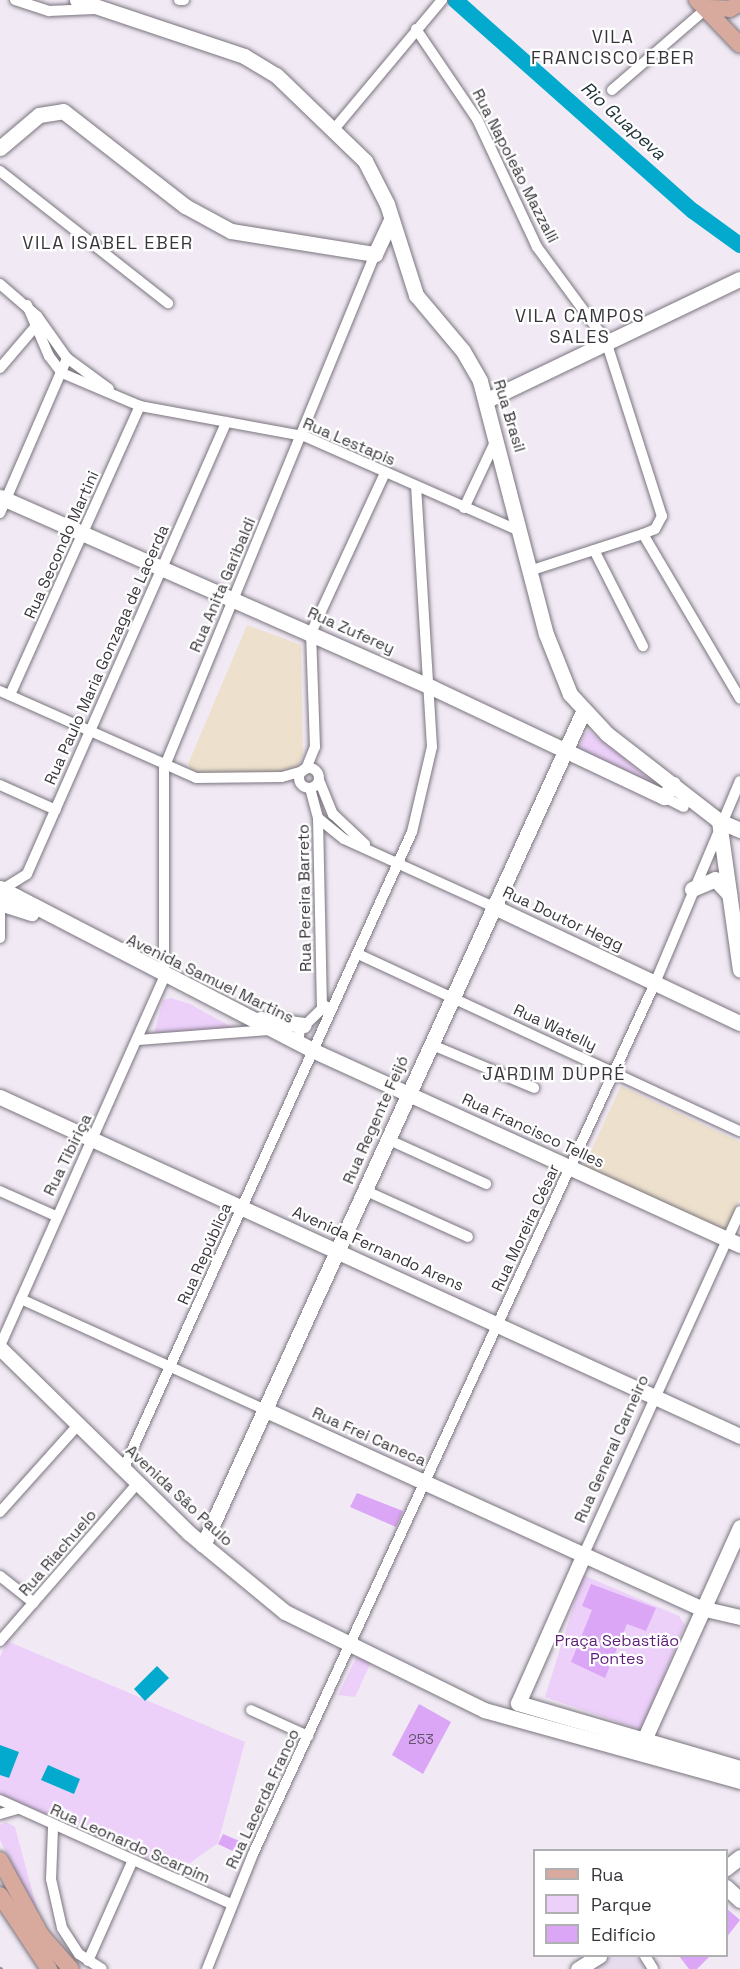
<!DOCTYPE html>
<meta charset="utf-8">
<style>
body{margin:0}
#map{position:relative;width:740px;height:1969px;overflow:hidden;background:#f1eaf5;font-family:"Space Grotesk",sans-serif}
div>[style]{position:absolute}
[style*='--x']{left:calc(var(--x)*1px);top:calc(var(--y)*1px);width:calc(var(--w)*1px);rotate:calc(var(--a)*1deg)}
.built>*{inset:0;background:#e7dcee}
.education>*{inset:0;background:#ede1cd}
.green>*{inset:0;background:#ecd0fa}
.water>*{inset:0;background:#03aace}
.river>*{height:16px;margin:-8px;padding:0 8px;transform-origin:8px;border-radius:8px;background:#03aace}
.building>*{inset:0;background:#dba6f6}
.roads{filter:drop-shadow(0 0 2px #7a747d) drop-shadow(0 0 2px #7a747d)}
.street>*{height:10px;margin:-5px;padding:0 5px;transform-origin:5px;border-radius:5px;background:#fff}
.street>.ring{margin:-5px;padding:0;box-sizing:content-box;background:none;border:10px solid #fff;border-radius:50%}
.secondary>*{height:15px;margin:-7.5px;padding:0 7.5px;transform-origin:7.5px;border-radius:7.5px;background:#fff}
.primary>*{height:16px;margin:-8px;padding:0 8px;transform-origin:8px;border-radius:8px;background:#d7aa9d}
.rail>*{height:3px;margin-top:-1.5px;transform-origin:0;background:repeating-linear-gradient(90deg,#948f97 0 10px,transparent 0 20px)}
span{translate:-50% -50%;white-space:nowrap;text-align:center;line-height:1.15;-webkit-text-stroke:4.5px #fff;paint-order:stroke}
.number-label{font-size:14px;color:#62526a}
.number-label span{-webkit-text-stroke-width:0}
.street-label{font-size:16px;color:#39363b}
.park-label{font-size:16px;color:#601e7b}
.neighbourhood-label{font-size:18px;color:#39363b;letter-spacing:1.5px}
.water-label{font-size:18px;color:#1c3239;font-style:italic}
.legend{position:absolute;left:533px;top:1849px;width:195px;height:108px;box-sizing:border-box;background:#fff;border:2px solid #b0afb1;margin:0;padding:8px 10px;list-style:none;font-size:18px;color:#39363b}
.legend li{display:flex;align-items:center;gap:12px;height:30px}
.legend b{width:30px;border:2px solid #b0afb1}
</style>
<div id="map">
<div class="built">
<div style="clip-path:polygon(608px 1956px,636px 1956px,645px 1969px,586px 1969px)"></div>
</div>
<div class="education">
<div style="clip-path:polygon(247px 625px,301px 645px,303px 755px,294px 774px,196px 777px,188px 764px)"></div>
<div style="clip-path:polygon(621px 1086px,740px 1142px,740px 1199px,724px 1234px,583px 1168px)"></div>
</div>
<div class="green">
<div style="clip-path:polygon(588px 730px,661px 788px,577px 750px)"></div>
<div style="clip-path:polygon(171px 998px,190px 1004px,233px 1028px,154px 1034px,163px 1000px)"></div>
<div style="clip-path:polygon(583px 1575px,679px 1616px,685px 1625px,641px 1730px,545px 1697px)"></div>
<div style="clip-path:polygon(7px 1641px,245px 1742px,218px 1843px,179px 1871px,0 1795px,0 1657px)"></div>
<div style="clip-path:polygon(359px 1652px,373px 1658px,355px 1697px,338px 1695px)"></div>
<div style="clip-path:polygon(6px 1822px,15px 1827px,40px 1920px,0 1840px,0 1825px)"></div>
</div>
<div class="water">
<div style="clip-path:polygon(157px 1666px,169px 1678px,145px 1701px,134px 1689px)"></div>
<div style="clip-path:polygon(0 1745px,19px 1752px,9px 1778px,0 1775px)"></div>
<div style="clip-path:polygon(48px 1765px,80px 1779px,74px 1794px,41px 1780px)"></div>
</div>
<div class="river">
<div style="--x:455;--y:0;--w:318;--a:41.6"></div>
<div style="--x:693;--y:211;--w:58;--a:35.9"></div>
</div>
<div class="building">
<div style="clip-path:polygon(357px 1493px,403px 1511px,396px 1527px,350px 1507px)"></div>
<div style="clip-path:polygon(591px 1584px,656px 1608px,646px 1631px,627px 1624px,605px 1678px,571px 1662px,592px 1610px,582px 1606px)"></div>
<div style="clip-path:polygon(419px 1704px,451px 1722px,423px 1774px,392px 1755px)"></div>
<div style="clip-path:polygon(223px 1834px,249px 1845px,243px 1856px,218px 1844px)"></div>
<div style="clip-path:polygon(726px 1908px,740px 1920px,726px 1938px)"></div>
<div style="clip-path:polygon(679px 1956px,710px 1956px,697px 1969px,689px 1969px)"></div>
</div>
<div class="roads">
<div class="street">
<div style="--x:15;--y:0;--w:36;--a:18"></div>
<div style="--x:49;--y:11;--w:45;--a:-2.5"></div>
<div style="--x:179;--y:0;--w:5;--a:0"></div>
<div style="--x:416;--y:29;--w:109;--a:55.9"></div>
<div style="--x:477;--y:119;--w:141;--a:64.9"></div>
<div style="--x:537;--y:247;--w:117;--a:53.7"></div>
<div style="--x:606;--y:341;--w:184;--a:72.3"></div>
<div style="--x:662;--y:516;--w:15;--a:118"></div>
<div style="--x:655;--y:529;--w:13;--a:157"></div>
<div style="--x:643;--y:534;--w:117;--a:162"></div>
<div style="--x:612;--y:90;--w:125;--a:-40.8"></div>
<div style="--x:335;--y:128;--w:167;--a:-50.1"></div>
<div style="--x:0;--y:171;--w:214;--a:38.2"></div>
<div style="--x:0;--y:284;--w:49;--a:40.9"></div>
<div style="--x:37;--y:316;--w:52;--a:54.5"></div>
<div style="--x:67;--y:358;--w:52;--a:36.4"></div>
<div style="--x:27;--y:305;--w:56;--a:66.7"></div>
<div style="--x:49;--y:356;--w:21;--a:53"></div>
<div style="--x:62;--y:373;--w:85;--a:22.9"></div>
<div style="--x:140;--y:406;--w:167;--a:10.4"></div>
<div style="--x:304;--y:436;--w:238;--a:23.8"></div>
<div style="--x:0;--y:368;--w:54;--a:-49.5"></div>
<div style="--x:464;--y:508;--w:75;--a:-64.8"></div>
<div style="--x:0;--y:513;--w:169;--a:-66.6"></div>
<div style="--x:643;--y:534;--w:191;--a:59.5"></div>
<div style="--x:594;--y:550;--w:108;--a:63"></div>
<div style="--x:0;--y:691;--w:214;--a:23.9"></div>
<div style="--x:196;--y:778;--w:86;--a:-0.7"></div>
<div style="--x:282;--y:777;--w:22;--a:-16"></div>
<div style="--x:10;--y:695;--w:317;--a:-65.8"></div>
<div class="ring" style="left:299px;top:768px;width:10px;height:10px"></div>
<div style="--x:306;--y:769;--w:24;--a:-68"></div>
<div style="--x:315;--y:747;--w:114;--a:-92"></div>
<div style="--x:311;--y:633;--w:176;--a:-65.2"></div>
<div style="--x:319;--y:780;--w:37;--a:68"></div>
<div style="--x:333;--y:814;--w:44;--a:43.2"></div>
<div style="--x:0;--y:785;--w:61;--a:24.1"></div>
<div style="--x:310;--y:788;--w:31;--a:75"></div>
<div style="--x:318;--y:818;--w:192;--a:88.8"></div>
<div style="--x:664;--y:797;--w:22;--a:27"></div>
<div style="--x:318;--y:818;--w:33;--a:39"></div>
<div style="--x:344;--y:839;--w:162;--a:24.4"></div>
<div style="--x:3;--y:889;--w:28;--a:-32"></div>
<div style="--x:27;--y:874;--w:494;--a:-66.2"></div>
<div style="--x:0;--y:913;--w:25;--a:90"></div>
<div style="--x:358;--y:954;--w:421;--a:24.9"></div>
<div style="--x:138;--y:1040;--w:131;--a:-4.4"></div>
<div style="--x:298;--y:1042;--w:12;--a:-81"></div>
<div style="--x:300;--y:1030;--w:35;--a:-44"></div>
<div style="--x:430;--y:1044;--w:113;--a:22.9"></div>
<div style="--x:387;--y:1139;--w:109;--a:24.4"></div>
<div style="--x:364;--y:1190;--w:114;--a:24.3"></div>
<div style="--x:0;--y:1191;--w:61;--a:24.1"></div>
<div style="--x:21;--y:1299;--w:269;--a:24.4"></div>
<div style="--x:0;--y:1346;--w:404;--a:-66"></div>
<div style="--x:164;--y:977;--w:209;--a:-90"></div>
<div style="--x:164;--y:768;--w:556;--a:-67.68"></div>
<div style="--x:123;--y:1470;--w:700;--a:-65.63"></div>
<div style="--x:412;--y:832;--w:87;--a:-76.8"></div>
<div style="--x:432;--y:747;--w:260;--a:-93.5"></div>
<div style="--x:0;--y:1512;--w:118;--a:-48.1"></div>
<div style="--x:583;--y:1556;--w:379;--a:-65.5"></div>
<div style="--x:0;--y:1576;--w:43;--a:38.5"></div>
<div style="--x:0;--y:1641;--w:210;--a:-48.9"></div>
<div style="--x:251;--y:1710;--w:63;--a:24.5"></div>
<div style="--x:0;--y:1800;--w:253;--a:24.2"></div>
<div style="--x:0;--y:1814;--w:19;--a:-16"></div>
<div style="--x:53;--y:1828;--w:51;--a:92.2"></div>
<div style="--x:51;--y:1879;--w:50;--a:77.3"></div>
<div style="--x:62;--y:1928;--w:31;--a:57"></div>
<div style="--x:79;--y:1954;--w:27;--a:33"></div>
<div style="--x:645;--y:1956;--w:15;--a:58"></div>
<div style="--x:88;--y:1961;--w:108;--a:-66"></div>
<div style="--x:207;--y:1969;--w:124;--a:-68.2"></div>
<div style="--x:253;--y:1854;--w:959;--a:-65.22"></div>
<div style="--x:655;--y:983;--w:219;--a:-67.2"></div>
</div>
<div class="secondary">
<div style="--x:77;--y:0;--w:176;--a:18.5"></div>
<div style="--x:244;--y:56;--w:37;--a:31"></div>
<div style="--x:276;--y:75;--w:124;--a:44"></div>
<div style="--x:365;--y:161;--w:48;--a:62.9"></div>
<div style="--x:387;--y:204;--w:96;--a:72.3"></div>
<div style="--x:416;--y:295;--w:73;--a:50"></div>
<div style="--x:463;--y:351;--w:34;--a:60"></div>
<div style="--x:480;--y:381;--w:261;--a:75.4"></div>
<div style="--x:546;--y:634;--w:65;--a:68.2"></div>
<div style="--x:570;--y:694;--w:54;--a:47.2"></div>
<div style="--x:607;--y:734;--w:142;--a:37.8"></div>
<div style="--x:719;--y:821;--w:23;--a:23"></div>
<div style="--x:0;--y:148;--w:51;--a:-40.2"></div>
<div style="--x:39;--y:115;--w:24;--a:-9"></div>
<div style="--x:63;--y:111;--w:155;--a:37.9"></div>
<div style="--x:185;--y:206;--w:52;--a:28.5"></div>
<div style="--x:231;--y:231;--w:146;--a:9.1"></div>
<div style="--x:375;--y:254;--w:38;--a:-65"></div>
<div style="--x:487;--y:400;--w:280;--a:-25.6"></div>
<div style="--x:0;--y:497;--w:471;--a:23.8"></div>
<div style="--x:431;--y:687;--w:258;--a:25.3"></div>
<div style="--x:664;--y:797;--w:16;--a:-55"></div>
<div style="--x:719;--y:821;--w:150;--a:82"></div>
<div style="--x:0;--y:888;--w:352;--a:27.4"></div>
<div style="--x:312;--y:1050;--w:470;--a:24.5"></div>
<div style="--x:692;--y:889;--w:25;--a:-23"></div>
<div style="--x:715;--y:879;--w:21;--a:47"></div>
<div style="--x:0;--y:903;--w:33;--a:18"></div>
<div style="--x:492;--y:906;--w:274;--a:25.3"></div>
<div style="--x:260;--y:1019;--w:44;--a:7.8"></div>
<div style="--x:0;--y:1097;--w:814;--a:24.61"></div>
<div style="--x:0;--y:1348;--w:264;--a:44.4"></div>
<div style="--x:189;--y:1533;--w:124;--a:39.5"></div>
<div style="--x:285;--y:1612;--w:222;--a:26.2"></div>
<div style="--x:484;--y:1710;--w:266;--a:15.5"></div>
<div style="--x:266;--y:1410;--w:478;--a:24.5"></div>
<div style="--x:701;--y:1608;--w:40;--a:13"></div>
<div style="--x:203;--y:1545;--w:916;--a:-65.48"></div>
<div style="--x:518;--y:1703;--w:231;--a:16.3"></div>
<div style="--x:518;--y:1703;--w:161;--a:-66.1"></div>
<div style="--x:643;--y:1742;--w:236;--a:-65.7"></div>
<div style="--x:726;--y:1868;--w:18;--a:-38"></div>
<div style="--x:726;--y:1887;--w:19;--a:43"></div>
<div style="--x:578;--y:1969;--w:25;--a:-32"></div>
</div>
<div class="primary">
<div style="--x:697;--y:0;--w:62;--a:46.3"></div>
<div style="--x:707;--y:8;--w:23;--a:2"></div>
<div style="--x:730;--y:9;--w:12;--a:-31"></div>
<div style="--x:0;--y:1860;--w:85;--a:61.3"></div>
<div style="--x:41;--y:1935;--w:45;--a:48.6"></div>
<div style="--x:0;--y:1895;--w:89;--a:56.5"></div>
</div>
</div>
<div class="rail">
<div style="--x:0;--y:1967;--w:3;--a:45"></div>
</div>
<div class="number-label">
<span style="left:421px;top:1739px">253</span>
</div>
<div class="street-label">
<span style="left:515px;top:166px;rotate:63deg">Rua Napoleão Mazzalli</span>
<span style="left:509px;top:416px;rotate:73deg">Rua Brasil</span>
<span style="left:349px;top:442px;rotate:23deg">Rua Lestapis</span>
<span style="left:62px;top:545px;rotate:-66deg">Rua Secondo Martini</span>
<span style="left:223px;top:585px;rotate:-67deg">Rua Anita Garibaldi</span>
<span style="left:351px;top:631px;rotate:24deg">Rua Zuferey</span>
<span style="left:107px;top:655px;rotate:-66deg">Rua Paulo Maria Gonzaga de Lacerda</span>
<span style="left:305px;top:898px;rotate:-91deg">Rua Pereira Barreto</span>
<span style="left:563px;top:919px;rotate:25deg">Rua Doutor Hegg</span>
<span style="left:210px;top:979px;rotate:26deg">Avenida Samuel Martins</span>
<span style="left:555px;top:1028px;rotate:25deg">Rua Watelly</span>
<span style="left:376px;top:1120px;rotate:-66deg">Rua Regente Feijó</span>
<span style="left:533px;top:1131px;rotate:25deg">Rua Francisco Telles</span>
<span style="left:68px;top:1155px;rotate:-64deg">Rua Tibiriça</span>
<span style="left:526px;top:1228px;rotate:-65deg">Rua Moreira César</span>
<span style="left:378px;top:1249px;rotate:24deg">Avenida Fernando Arens</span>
<span style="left:205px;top:1254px;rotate:-66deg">Rua República</span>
<span style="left:369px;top:1437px;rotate:24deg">Rua Frei Caneca</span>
<span style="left:612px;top:1449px;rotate:-66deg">Rua General Carneiro</span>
<span style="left:179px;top:1496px;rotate:43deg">Avenida São Paulo</span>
<span style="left:58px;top:1553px;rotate:-49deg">Rua Riachuelo</span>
<span style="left:263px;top:1799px;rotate:-65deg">Rua Lacerda Franco</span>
<span style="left:130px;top:1844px;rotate:24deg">Rua Leonardo Scarpim</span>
</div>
<div class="park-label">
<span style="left:617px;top:1650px">Praça Sebastião<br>Pontes</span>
</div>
<div class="neighbourhood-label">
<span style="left:613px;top:48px">VILA<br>FRANCISCO EBER</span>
<span style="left:108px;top:243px">VILA ISABEL EBER</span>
<span style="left:580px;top:327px">VILA CAMPOS<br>SALES</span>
<span style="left:554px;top:1074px">JARDIM DUPRÉ</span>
</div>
<div class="water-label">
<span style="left:623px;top:121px;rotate:42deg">Rio Guapeva</span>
</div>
<ul class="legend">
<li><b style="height:8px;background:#d7aa9d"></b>Rua</li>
<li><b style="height:16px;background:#ecd0fa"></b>Parque</li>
<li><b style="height:16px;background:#dba6f6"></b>Edifício</li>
</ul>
</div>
